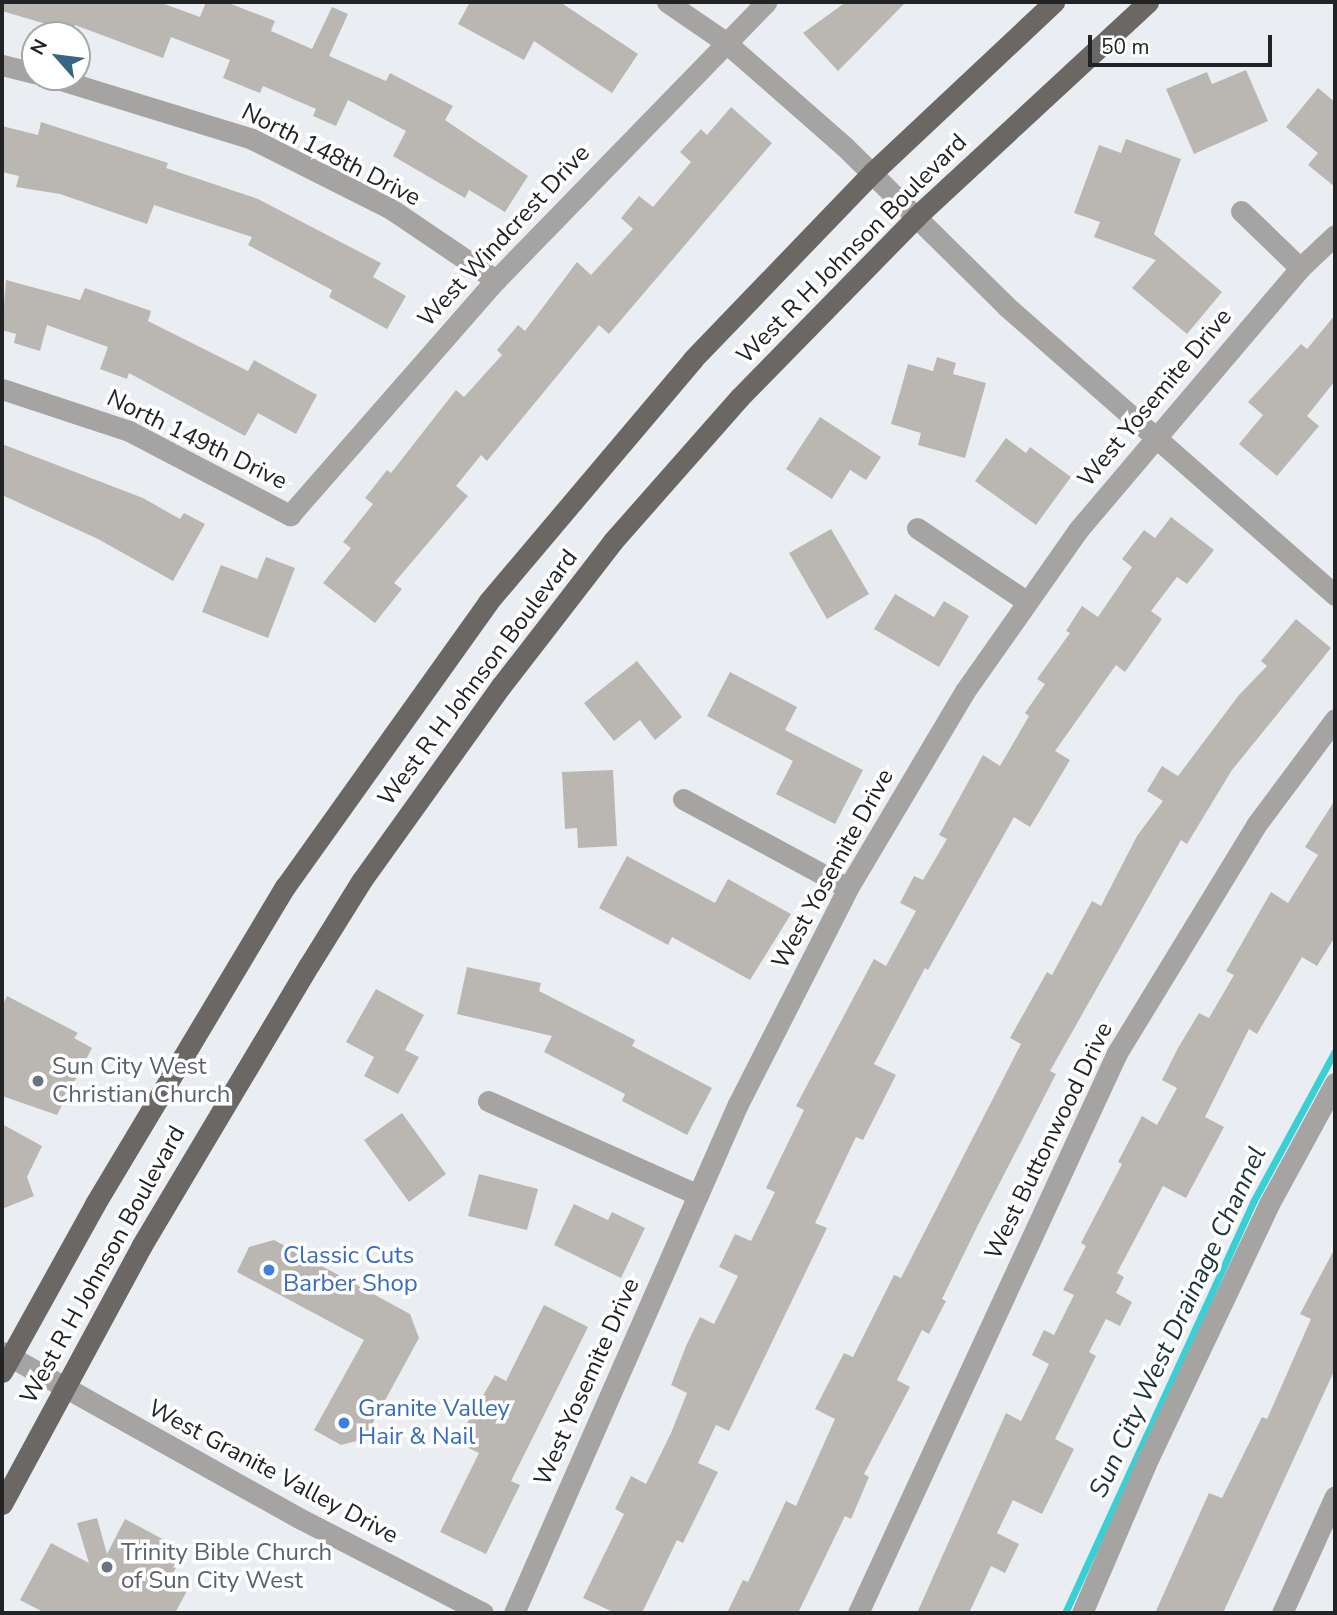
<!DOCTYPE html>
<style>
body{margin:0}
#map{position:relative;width:1337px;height:1615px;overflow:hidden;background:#eaeef2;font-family:"Nunito Sans",sans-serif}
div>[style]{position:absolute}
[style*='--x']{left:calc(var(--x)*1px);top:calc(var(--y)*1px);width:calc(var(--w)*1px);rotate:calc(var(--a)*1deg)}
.stream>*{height:7px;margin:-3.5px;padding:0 3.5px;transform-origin:3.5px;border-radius:3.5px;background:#39d0d5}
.building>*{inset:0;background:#bab7b2}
.minor>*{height:21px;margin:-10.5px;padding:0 10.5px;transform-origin:10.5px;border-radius:10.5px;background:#a5a4a2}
.major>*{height:21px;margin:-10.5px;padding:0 10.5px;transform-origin:10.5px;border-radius:10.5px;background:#6a6764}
.dots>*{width:19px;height:19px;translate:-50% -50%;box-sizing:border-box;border:4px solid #fff;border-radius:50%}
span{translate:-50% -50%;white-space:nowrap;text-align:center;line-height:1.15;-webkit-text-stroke:7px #fff;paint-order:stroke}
.street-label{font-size:24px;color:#212324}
.worship-label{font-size:24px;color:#5b616d}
.left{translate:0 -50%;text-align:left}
.shop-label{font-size:24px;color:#366cbe}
.water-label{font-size:26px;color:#1c3435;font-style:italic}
.frame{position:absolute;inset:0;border:4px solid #212324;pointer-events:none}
.north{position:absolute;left:21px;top:21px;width:70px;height:70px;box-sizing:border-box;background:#fff;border:2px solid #a6a7a7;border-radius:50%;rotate:298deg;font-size:19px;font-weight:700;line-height:28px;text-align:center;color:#212324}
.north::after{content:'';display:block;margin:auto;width:24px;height:32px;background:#356785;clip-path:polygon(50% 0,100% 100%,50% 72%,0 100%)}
.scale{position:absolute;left:1088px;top:35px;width:184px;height:32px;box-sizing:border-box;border:4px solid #212324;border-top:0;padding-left:9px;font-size:21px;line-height:24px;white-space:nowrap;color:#212324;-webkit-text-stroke:5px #fff;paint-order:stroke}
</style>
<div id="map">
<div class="stream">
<div style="--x:1065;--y:1613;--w:452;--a:-65.4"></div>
<div style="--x:1253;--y:1202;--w:172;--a:-61.5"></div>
</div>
<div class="building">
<div style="clip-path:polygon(2px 2px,159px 2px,200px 17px,206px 2px,226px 2px,275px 21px,271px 31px,312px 49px,332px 7px,348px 14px,329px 56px,386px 81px,390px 73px,453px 106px,445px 120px,528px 176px,505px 212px,469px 190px,465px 198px,393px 156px,406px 131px,348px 100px,336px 126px,313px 116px,316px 109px,263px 86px,260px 93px,223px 78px,230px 60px,171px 37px,163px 58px,75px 25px,73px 32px,2px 11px)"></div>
<div style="clip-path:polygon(470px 2px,560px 2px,638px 54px,612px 93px,534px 41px,524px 60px,458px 24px)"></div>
<div style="clip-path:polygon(846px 2px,906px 2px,838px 71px,803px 33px)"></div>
<div style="clip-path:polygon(1246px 70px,1268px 121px,1194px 154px,1166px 89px,1207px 72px,1212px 84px)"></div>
<div style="clip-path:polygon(1318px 88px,1335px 102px,1335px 187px,1308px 165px,1318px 153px,1286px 127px)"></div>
<div style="clip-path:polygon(731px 107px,772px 143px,609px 334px,599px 325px,487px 461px,481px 455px,456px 486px,468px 496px,394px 583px,402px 589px,375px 623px,323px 583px,351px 548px,343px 542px,373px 504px,365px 498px,387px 470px,391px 473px,456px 390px,464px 397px,502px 355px,497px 350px,518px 325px,525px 331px,577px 262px,591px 275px,633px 229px,621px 218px,639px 196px,653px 207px,691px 162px,680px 152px,701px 129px,707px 135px)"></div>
<div style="clip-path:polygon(41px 122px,168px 163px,166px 168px,258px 199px,381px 263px,373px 277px,406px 296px,387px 329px,329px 297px,332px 290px,248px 245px,252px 237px,154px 205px,147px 224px,60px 194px,16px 187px,19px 176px,2px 172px,2px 126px,38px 135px)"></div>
<div style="clip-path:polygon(1126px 139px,1181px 159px,1154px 234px,1222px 292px,1187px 334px,1132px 288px,1156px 260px,1094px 237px,1100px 222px,1074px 213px,1099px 145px,1121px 153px)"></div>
<div style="clip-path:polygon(6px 280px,80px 300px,85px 288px,151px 311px,148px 321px,248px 371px,254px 360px,317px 395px,296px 434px,258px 413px,245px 436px,129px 373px,127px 379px,100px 369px,108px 347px,47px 325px,40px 351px,14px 343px,16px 334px,2px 330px)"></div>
<div style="clip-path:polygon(1335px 315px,1335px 381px,1307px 416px,1319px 426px,1277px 476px,1239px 444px,1263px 415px,1248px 402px,1301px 344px,1307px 349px)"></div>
<div style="clip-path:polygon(937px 357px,956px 363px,953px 374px,986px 383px,965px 458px,918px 445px,921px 433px,891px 424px,908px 364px,933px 371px)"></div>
<div style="clip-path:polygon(820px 417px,881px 457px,866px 480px,850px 470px,832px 499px,786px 469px)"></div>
<div style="clip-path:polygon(1006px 438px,1026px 453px,1030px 447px,1071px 477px,1036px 525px,975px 481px)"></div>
<div style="clip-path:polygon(2px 444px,143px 498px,180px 519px,184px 513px,205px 524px,173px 581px,98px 539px,2px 495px)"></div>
<div style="clip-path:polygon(1171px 517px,1214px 550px,1187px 584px,1177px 577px,1151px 611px,1162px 619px,1125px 672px,1116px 665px,1055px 751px,1070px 760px,1030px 827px,1014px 817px,928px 970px,925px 968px,874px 1064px,896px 1075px,863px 1140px,856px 1137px,815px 1223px,827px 1228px,729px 1431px,716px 1425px,698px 1463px,718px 1472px,683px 1543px,677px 1540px,642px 1613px,615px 1613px,583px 1598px,624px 1514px,615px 1509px,631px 1476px,646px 1484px,671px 1433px,687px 1393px,671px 1385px,686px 1346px,700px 1317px,714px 1324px,738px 1276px,719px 1267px,735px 1234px,751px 1241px,775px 1192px,766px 1188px,804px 1110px,796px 1106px,874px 959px,886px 966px,916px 911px,900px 903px,914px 876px,923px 880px,947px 839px,939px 835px,983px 755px,1000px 766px,1029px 716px,1025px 713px,1045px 684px,1037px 679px,1070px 633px,1066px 631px,1082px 606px,1098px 617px,1132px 567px,1122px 559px,1144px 530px,1155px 538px)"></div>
<div style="clip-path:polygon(831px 529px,869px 594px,827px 619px,789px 553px)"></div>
<div style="clip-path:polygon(266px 557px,295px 568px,268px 638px,202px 612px,221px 565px,257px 579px)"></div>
<div style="clip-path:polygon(895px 594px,934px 617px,944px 601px,969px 616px,939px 667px,874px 629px)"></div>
<div style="clip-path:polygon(1296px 619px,1331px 648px,1232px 770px,1187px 844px,1181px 840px,1050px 1071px,1056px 1074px,978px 1225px,942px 1299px,946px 1301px,929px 1334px,922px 1330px,897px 1380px,910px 1387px,864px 1474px,869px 1477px,851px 1519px,845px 1516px,798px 1613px,727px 1613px,743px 1580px,748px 1582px,786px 1501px,796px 1506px,835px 1419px,815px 1409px,844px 1353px,853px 1357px,894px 1275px,901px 1278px,1021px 1044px,1010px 1038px,1047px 972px,1052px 975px,1092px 901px,1101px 906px,1137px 836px,1163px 801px,1147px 791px,1162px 766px,1178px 776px,1239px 695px,1267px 666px,1261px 661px)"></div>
<div style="clip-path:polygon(637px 661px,682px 717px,655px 740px,640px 720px,614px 741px,584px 703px)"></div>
<div style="clip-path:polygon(730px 672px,797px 707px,785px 730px,863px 770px,835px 824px,776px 794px,793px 761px,707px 716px)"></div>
<div style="clip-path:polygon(613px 770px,617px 846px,578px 848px,577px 828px,565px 829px,562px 772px)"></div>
<div style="clip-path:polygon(1335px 800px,1335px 937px,1317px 966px,1302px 957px,1257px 1034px,1249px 1029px,1205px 1117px,1224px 1127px,1186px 1198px,1163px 1186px,1117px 1273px,1124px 1277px,1116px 1293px,1132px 1302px,1120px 1326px,1106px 1319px,1089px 1352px,1096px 1356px,1055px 1439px,1074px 1449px,1042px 1514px,1013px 1500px,997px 1533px,1019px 1544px,1005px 1573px,991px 1566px,969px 1613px,917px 1613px,1006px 1413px,1021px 1421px,1049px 1364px,1032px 1355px,1044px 1330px,1054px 1335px,1074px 1295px,1063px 1290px,1086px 1246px,1081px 1243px,1122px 1164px,1118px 1162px,1142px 1116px,1157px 1125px,1177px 1088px,1162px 1080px,1178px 1048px,1199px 1013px,1209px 1018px,1234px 975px,1226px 971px,1271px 892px,1288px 903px,1318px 855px,1305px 847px)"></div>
<div style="clip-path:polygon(627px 856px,715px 903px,728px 879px,791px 914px,750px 980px,672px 937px,668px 945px,599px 908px)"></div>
<div style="clip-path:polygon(467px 967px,541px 983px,539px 991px,635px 1040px,632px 1046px,712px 1088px,687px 1135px,622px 1101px,625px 1094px,544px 1052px,552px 1036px,457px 1014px)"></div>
<div style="clip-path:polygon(376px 989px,424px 1015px,405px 1050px,419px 1057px,398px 1094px,364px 1076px,374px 1057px,346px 1042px)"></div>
<div style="clip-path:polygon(7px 996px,78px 1033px,74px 1038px,92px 1048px,57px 1115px,2px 1096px,2px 1007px)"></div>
<div style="clip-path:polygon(402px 1113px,446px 1174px,409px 1202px,364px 1140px)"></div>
<div style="clip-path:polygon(2px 1124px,42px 1146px,27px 1177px,34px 1196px,2px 1209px)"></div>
<div style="clip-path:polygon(479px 1174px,538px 1189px,527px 1230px,468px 1216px)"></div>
<div style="clip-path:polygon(574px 1204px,608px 1220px,612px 1212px,645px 1228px,621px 1278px,554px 1245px)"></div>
<div style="clip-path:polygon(274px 1240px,410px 1314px,419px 1338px,364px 1439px,341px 1445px,314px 1430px,364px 1340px,237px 1272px,249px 1247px)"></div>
<div style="clip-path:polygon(1335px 1248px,1335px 1369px,1223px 1613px,1155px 1613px,1209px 1493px,1222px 1498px,1262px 1417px,1267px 1419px,1311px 1319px,1300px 1314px)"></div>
<div style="clip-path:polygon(544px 1305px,588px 1327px,511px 1481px,520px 1485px,486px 1554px,440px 1532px,479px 1453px,456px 1442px,495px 1375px,506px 1381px)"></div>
<div style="clip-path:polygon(97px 1518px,107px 1554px,125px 1519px,185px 1551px,169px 1581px,187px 1591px,175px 1613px,45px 1613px,20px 1600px,51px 1543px,89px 1563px,77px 1523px)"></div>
</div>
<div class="minor">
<div style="--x:667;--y:2;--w:69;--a:34.4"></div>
<div style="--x:724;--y:41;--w:159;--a:41.2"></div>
<div style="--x:844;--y:146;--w:228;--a:44.6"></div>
<div style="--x:1006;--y:306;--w:438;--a:41.3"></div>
<div style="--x:2;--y:65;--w:34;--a:14"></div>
<div style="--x:51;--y:77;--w:210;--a:17.1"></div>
<div style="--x:252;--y:139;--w:156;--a:26.7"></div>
<div style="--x:391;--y:209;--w:127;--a:34.1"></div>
<div style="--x:1241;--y:211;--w:82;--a:44"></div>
<div style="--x:2;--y:389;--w:134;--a:18.3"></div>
<div style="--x:129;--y:431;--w:182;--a:27.6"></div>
<div style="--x:290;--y:515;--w:313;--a:-48.8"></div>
<div style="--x:496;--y:280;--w:388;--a:-45.8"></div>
<div style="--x:917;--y:528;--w:131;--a:33.8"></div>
<div style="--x:683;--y:799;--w:187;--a:28.3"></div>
<div style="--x:488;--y:1101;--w:230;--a:24.1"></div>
<div style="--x:2;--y:1352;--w:340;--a:29.2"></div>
<div style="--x:299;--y:1518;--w:207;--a:27.3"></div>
<div style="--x:514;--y:1613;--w:556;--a:-66.25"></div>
<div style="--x:738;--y:1104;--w:242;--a:-63"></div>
<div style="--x:848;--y:888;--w:229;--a:-59.3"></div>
<div style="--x:965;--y:691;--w:197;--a:-54.9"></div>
<div style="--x:1078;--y:530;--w:343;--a:-49.7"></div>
<div style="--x:1300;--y:268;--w:48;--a:-43.3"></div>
<div style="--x:858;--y:1613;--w:617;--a:-65.18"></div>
<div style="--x:1117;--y:1053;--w:267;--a:-58.6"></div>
<div style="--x:1256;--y:825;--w:132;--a:-53.3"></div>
<div style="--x:1082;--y:1613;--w:170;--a:-66.8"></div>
<div style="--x:1149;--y:1457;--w:280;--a:-64.6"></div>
<div style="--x:1269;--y:1204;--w:138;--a:-61.4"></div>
<div style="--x:1282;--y:1613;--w:128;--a:-65.6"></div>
</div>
<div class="major">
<div style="--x:2;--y:1372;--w:192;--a:-61"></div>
<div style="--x:95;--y:1204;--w:370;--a:-59.1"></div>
<div style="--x:285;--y:887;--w:350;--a:-54.5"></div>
<div style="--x:488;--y:602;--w:318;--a:-49.8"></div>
<div style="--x:693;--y:359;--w:258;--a:-46.1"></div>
<div style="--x:872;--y:173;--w:250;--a:-43.2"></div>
<div style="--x:2;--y:1504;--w:294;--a:-61.6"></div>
<div style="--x:142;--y:1245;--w:326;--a:-59.2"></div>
<div style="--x:309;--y:965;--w:100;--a:-58.1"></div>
<div style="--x:362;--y:880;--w:239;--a:-54.4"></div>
<div style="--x:501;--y:686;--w:183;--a:-52.3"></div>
<div style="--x:613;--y:541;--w:192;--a:-48.6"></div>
<div style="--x:740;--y:397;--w:253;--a:-45.6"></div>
<div style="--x:917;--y:216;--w:315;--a:-42.8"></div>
</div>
<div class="dots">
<div style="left:38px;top:1081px;background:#6b7280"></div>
<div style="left:269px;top:1270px;background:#3f7fe0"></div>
<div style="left:344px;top:1423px;background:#3f7fe0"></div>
<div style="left:107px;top:1567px;background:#6b7280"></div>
</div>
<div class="street-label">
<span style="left:331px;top:155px;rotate:27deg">North 148th Drive</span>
<span style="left:504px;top:236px;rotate:-47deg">West Windcrest Drive</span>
<span style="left:852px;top:249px;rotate:-45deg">West R H Johnson Boulevard</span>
<span style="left:1155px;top:398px;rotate:-50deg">West Yosemite Drive</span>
<span style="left:197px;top:440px;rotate:26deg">North 149th Drive</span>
<span style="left:478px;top:678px;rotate:-53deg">West R H Johnson Boulevard</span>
<span style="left:833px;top:869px;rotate:-61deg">West Yosemite Drive</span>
<span style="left:1049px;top:1141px;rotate:-64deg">West Buttonwood Drive</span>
<span style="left:103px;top:1265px;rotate:-61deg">West R H Johnson Boulevard</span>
<span style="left:587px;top:1382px;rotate:-66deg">West Yosemite Drive</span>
<span style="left:273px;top:1472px;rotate:28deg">West Granite Valley Drive</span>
</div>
<div class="worship-label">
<span class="left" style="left:52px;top:1081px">Sun City West<br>Christian Church</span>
<span class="left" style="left:121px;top:1567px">Trinity Bible Church<br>of Sun City West</span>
</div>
<div class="shop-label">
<span class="left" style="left:283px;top:1270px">Classic Cuts<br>Barber Shop</span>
<span class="left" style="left:358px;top:1423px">Granite Valley<br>Hair &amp; Nail</span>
</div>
<div class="water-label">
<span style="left:1178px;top:1322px;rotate:-65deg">Sun City West Drainage Channel</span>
</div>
<div class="frame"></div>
<div class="north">N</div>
<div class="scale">50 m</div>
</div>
